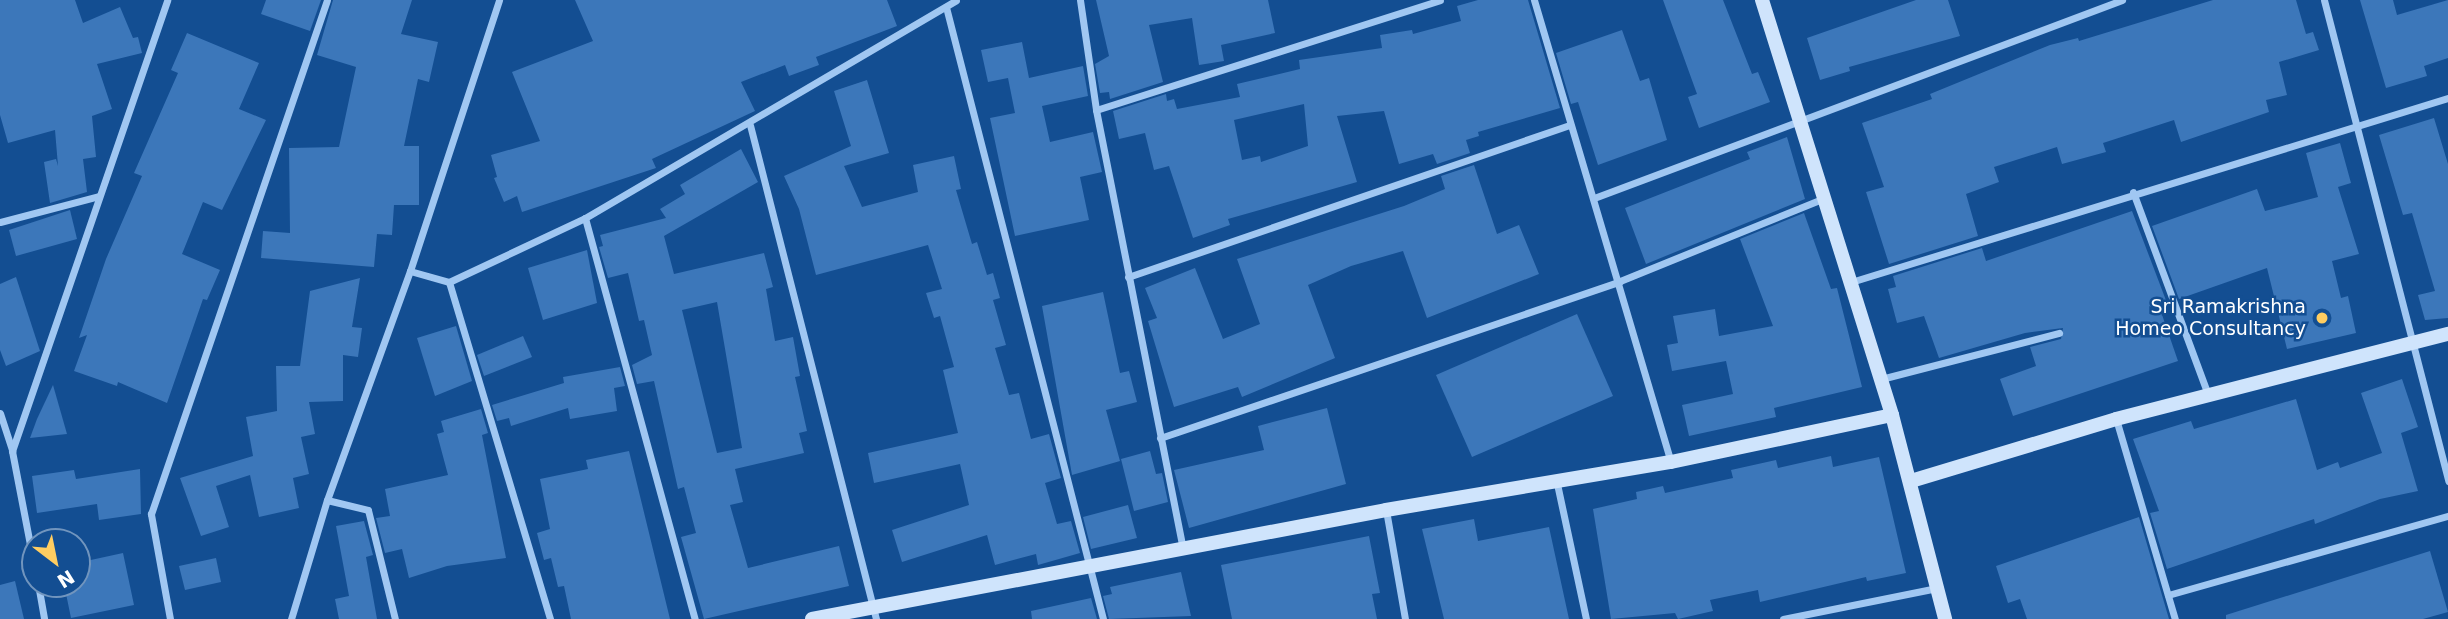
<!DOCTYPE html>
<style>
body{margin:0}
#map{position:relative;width:2448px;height:619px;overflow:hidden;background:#134e92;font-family:"DejaVu Sans",sans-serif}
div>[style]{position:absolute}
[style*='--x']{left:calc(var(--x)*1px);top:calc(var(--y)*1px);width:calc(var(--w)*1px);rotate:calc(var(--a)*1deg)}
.building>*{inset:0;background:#3c77ba}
.street>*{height:7px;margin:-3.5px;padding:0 3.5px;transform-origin:3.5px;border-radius:3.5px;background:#a0c7f2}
.secondary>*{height:14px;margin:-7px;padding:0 7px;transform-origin:7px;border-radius:7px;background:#cfe4fc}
.dots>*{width:19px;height:19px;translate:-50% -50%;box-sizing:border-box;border:4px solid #134e92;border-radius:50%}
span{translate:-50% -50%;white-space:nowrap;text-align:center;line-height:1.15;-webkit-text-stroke:5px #134e92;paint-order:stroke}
.poi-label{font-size:19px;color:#fff}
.right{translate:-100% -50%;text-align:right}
.north{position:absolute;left:21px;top:528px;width:70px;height:70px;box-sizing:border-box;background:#134e92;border:2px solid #7195be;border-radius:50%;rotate:148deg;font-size:19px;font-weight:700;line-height:28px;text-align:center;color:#fff}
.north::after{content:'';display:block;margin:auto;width:24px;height:32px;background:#ffcd61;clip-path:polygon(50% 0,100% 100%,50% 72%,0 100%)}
</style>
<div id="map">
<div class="building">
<div style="clip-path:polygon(0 0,75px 0,83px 23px,120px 7px,133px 38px,138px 37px,142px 53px,97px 64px,112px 109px,92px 116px,96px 157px,83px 159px,87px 192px,50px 203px,44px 162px,56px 159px,58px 166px,55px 130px,8px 143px,0 115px)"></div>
<div style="clip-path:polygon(266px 0,321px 0,310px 31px,261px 14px)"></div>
<div style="clip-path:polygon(333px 0,412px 0,401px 34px,438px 42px,429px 82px,418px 79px,404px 146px,419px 146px,419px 205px,394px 205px,392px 235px,377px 234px,374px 267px,261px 258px,263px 231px,290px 233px,289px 148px,339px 147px,356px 67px,317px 55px)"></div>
<div style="clip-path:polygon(575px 0,887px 0,897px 26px,816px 57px,819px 65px,789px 76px,785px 65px,741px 82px,755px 111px,652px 159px,656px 168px,522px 212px,517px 196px,504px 202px,494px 178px,497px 177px,491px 155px,540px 141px,512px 72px,593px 41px)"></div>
<div style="clip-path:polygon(1096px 0,1268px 0,1275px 33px,1221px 45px,1224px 61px,1199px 65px,1192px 18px,1149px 25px,1163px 82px,1110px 99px,1109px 92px,1100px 93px,1095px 64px,1109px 56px)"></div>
<div style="clip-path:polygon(evenodd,1478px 0,1528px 0,1560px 108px,1478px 132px,1479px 136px,1466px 140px,1470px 153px,1437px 164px,1433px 154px,1399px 164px,1384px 111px,1337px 116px,1357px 182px,1228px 219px,1230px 225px,1193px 238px,1169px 166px,1154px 170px,1145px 133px,1119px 139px,1113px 111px,1166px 94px,1167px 101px,1174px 99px,1177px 109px,1240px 97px,1237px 84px,1300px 69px,1299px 60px,1382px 48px,1380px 35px,1412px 30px,1413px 34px,1461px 21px,1457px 6px,1478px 0,1304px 104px,1308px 146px,1261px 162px,1260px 156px,1242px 160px,1234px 120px,1304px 104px)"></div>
<div style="clip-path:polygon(1663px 0,1723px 0,1752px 74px,1758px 72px,1770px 102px,1699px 128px,1688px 97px,1697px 94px)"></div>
<div style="clip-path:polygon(1916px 0,1948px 0,1960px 36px,1849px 67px,1850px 71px,1820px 80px,1807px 38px)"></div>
<div style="clip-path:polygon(2213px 0,2296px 0,2306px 34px,2313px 32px,2319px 50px,2279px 62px,2287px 95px,2266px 100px,2269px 112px,2181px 142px,2174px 120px,2103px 143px,2106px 152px,2062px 164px,2057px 147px,1994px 167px,1999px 182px,1966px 194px,1978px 236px,1889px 264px,1866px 192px,1884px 187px,1862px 123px,1932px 99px,1930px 94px,2050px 45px,2078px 38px,2079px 41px)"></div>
<div style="clip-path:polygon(2360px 0,2393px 0,2397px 15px,2448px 0,2448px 58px,2424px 66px,2427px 76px,2386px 88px)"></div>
<div style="clip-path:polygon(1622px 30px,1640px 81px,1649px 78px,1667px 140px,1598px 165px,1578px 102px,1571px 104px,1556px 53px)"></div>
<div style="clip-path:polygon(187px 33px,259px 63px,239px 109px,266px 120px,222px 210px,203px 202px,182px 254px,220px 270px,207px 300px,203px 299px,167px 403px,118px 382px,117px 386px,74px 371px,87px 335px,79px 338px,106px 259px,142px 176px,134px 173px,178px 73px,171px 70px)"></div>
<div style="clip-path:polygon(1022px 42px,1029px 78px,1083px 66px,1088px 96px,1042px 106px,1050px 142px,1093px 132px,1102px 172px,1080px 177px,1089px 220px,1015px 236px,990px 118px,1015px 113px,1008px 78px,988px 82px,981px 50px)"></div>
<div style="clip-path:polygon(867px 80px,889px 153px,844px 166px,862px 207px,918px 192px,913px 165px,954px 156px,961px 189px,956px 190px,972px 244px,977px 242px,987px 275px,993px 273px,1000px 298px,993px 300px,1006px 345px,995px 348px,1009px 395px,1019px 393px,1031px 439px,1049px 434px,1061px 478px,1045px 483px,1057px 524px,1071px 521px,1080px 553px,1038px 565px,1036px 554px,995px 565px,987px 535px,902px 562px,892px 530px,969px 505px,960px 464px,874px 483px,868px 453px,958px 433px,943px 370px,954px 367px,940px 316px,934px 318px,926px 293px,942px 289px,928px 245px,816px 275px,799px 209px,784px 176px,851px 146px,834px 91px)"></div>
<div style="clip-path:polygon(2434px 118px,2448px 164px,2448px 318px,2425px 320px,2418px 295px,2435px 291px,2412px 213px,2403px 215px,2379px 135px)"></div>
<div style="clip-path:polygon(1787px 137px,1805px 199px,1646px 264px,1625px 208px,1750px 159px,1747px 152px)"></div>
<div style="clip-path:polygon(2340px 143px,2351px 183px,2338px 187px,2359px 254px,2332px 261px,2341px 298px,2348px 296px,2356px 333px,2287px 349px,2267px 268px,2179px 299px,2152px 226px,2257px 189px,2265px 211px,2318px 197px,2306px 153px)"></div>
<div style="clip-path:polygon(evenodd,741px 149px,758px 182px,664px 236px,674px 274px,764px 253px,773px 287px,766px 289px,775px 341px,793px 337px,800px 376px,795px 377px,807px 431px,799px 433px,804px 453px,735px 469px,743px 502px,730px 505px,748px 568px,839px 546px,849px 586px,704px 619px,681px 537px,696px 533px,684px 487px,678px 489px,654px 381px,637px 384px,632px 365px,652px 355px,644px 320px,639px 321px,628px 273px,608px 278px,599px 247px,603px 246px,600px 235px,666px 218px,660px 209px,685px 194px,680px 185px,741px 149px,717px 302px,742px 448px,717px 453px,682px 310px,717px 302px)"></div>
<div style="clip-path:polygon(1474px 165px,1497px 234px,1519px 225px,1539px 274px,1427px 318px,1403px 251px,1351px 266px,1308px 285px,1335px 358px,1242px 397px,1238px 387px,1174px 407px,1148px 321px,1157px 318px,1145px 288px,1195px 268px,1223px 339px,1260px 324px,1237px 259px,1404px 206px,1445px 189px,1441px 176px)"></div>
<div style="clip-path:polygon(70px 210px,77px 239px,16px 256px,9px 230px)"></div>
<div style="clip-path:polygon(2132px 211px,2167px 303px,2159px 306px,2178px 361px,2013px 416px,2000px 379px,2036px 366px,2030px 347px,2061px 339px,2063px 328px,2025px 333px,1939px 358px,1924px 316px,1897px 323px,1888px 289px,1896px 287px,1893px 276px,1982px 248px,1986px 261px)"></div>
<div style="clip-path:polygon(1804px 213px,1831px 289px,1837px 288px,1862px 387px,1774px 408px,1776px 417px,1689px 436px,1682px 405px,1733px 394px,1726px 361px,1672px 371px,1667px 345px,1678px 343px,1673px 316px,1715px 309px,1719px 336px,1773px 326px,1740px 239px)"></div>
<div style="clip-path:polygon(587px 250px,597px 303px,543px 320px,528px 268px)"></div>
<div style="clip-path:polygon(16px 277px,40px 351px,6px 366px,0 350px,0 284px)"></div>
<div style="clip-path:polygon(360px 278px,352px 327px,362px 328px,358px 357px,343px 355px,343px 401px,309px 402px,315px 434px,301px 437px,309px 474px,293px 478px,299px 508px,259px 517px,250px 475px,216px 486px,229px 527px,201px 536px,180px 478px,253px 456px,246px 417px,277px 411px,276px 366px,300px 366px,310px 291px)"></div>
<div style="clip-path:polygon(1103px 292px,1120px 373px,1129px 371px,1137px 402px,1106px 410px,1120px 461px,1072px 475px,1042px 306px)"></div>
<div style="clip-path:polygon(1577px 314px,1613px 396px,1472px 457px,1436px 375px)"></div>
<div style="clip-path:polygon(456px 326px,472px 381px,435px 396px,417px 338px)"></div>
<div style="clip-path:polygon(523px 336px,532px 357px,484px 376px,477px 355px)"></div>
<div style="clip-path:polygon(620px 367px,625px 386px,614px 388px,617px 411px,570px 419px,568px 408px,511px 426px,509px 418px,497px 421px,492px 405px,564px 383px,563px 377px)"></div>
<div style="clip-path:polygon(2402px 379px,2418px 427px,2401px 433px,2418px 491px,2380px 499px,2315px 524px,2314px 519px,2167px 569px,2150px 513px,2159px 511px,2133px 439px,2191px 421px,2194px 429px,2296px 399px,2317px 470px,2338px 462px,2340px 468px,2382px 453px,2361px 393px)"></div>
<div style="clip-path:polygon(53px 385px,67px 434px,30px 438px,37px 419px)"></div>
<div style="clip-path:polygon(1327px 408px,1346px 484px,1189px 528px,1174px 470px,1264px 450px,1258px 426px)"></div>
<div style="clip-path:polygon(481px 409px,488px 433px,482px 435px,506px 558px,447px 566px,409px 578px,402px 549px,385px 553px,376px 518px,390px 516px,385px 489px,448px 475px,437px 434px,444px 432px,441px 421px)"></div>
<div style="clip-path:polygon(629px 451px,670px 619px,571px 619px,564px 586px,558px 587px,551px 558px,544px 560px,537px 533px,550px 529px,540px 479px,588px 469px,586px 460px)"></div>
<div style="clip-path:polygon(1150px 451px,1156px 474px,1162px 473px,1168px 502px,1134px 511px,1121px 459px)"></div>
<div style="clip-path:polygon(1831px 456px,1833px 467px,1879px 457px,1906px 573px,1867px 581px,1866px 577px,1760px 602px,1758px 590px,1710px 600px,1713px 611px,1678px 619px,1675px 613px,1611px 619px,1593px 509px,1637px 499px,1636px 492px,1663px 486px,1665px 493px,1733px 478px,1731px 470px,1776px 460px,1778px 468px)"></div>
<div style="clip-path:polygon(140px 469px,141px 514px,99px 520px,97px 504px,37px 513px,32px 476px,74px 470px,76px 479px)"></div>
<div style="clip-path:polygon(1128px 505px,1137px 538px,1091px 549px,1083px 517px)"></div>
<div style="clip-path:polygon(2139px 517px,2169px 619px,2027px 619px,2020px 599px,2008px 603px,1996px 566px)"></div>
<div style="clip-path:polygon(1474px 519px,1478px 541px,1549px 527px,1569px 619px,1444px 619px,1422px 529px)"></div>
<div style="clip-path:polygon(364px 521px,373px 555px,366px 557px,377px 619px,339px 619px,335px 599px,349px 596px,336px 526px)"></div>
<div style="clip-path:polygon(1369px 536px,1380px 593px,1372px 594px,1377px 619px,1232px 619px,1221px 565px)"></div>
<div style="clip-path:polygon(2430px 551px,2448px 612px,2423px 619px,2226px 619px,2226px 615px)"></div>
<div style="clip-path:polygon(123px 553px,134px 605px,71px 618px,64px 584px,77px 584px,77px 563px)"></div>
<div style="clip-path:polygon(216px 558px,221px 582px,185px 590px,179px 566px)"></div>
<div style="clip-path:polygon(1181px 572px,1191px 616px,1109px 619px,1103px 596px,1112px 594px,1110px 587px)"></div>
<div style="clip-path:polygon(15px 581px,24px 619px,0 619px,0 585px)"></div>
<div style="clip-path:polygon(1091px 598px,1097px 619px,1032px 619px,1031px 611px)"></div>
</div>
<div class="street">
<div style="--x:1080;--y:0;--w:111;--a:81.7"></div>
<div style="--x:1096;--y:110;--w:448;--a:78.8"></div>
<div style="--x:1534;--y:0;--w:482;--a:73.5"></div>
<div style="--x:2324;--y:0;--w:497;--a:75.5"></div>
<div style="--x:946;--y:7;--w:632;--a:75.61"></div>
<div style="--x:1096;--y:110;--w:361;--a:-17.7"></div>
<div style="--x:750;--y:125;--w:510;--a:75.69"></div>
<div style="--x:2133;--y:192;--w:216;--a:69.7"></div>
<div style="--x:1594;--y:198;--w:564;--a:-20.56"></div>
<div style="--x:585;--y:218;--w:416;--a:74.7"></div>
<div style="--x:0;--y:222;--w:102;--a:-14.7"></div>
<div style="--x:410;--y:271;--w:41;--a:15.8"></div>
<div style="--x:449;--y:282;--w:150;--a:-25.2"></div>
<div style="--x:585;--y:218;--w:430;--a:-30.4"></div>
<div style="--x:1128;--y:277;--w:467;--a:-19"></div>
<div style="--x:449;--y:282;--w:352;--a:73.3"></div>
<div style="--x:1851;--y:282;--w:625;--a:-17.13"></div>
<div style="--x:1881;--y:379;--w:184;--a:-14.5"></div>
<div style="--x:0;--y:413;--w:40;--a:72"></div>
<div style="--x:12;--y:451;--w:121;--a:79.1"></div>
<div style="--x:2116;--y:419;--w:209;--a:73.6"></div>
<div style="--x:1160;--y:438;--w:486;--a:-18.8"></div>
<div style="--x:1620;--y:281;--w:220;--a:-22.1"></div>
<div style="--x:12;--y:451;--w:477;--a:-71"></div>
<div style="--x:1556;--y:479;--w:143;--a:77.9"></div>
<div style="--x:327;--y:500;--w:42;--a:13.7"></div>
<div style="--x:368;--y:510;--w:112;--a:76.1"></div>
<div style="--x:1386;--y:510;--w:111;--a:80.1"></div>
<div style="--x:38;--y:584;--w:36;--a:80"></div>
<div style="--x:2168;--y:595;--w:291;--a:-15.8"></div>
<div style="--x:170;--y:619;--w:107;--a:-100.3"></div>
<div style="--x:151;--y:514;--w:543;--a:-71.1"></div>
<div style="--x:291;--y:619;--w:124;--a:-73.2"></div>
<div style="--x:327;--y:500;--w:244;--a:-70.1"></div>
<div style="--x:410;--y:271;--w:285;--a:-71.8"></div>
<div style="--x:1783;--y:619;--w:157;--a:-11.4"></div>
</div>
<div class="secondary">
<div style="--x:1762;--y:0;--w:435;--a:72.6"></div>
<div style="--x:1892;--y:415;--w:211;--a:75.4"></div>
<div style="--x:1911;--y:481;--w:214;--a:-16.8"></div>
<div style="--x:2116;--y:419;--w:343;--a:-14.4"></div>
<div style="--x:812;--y:619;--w:584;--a:-10.75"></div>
<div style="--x:1386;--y:510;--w:289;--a:-9.6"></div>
<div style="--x:1671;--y:462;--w:226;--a:-12"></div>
</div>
<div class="dots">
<div style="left:2322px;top:318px;background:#ffcd61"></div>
</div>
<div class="poi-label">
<span class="right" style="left:2306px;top:318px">Sri Ramakrishna<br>Homeo Consultancy</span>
</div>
<div class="north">N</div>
</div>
